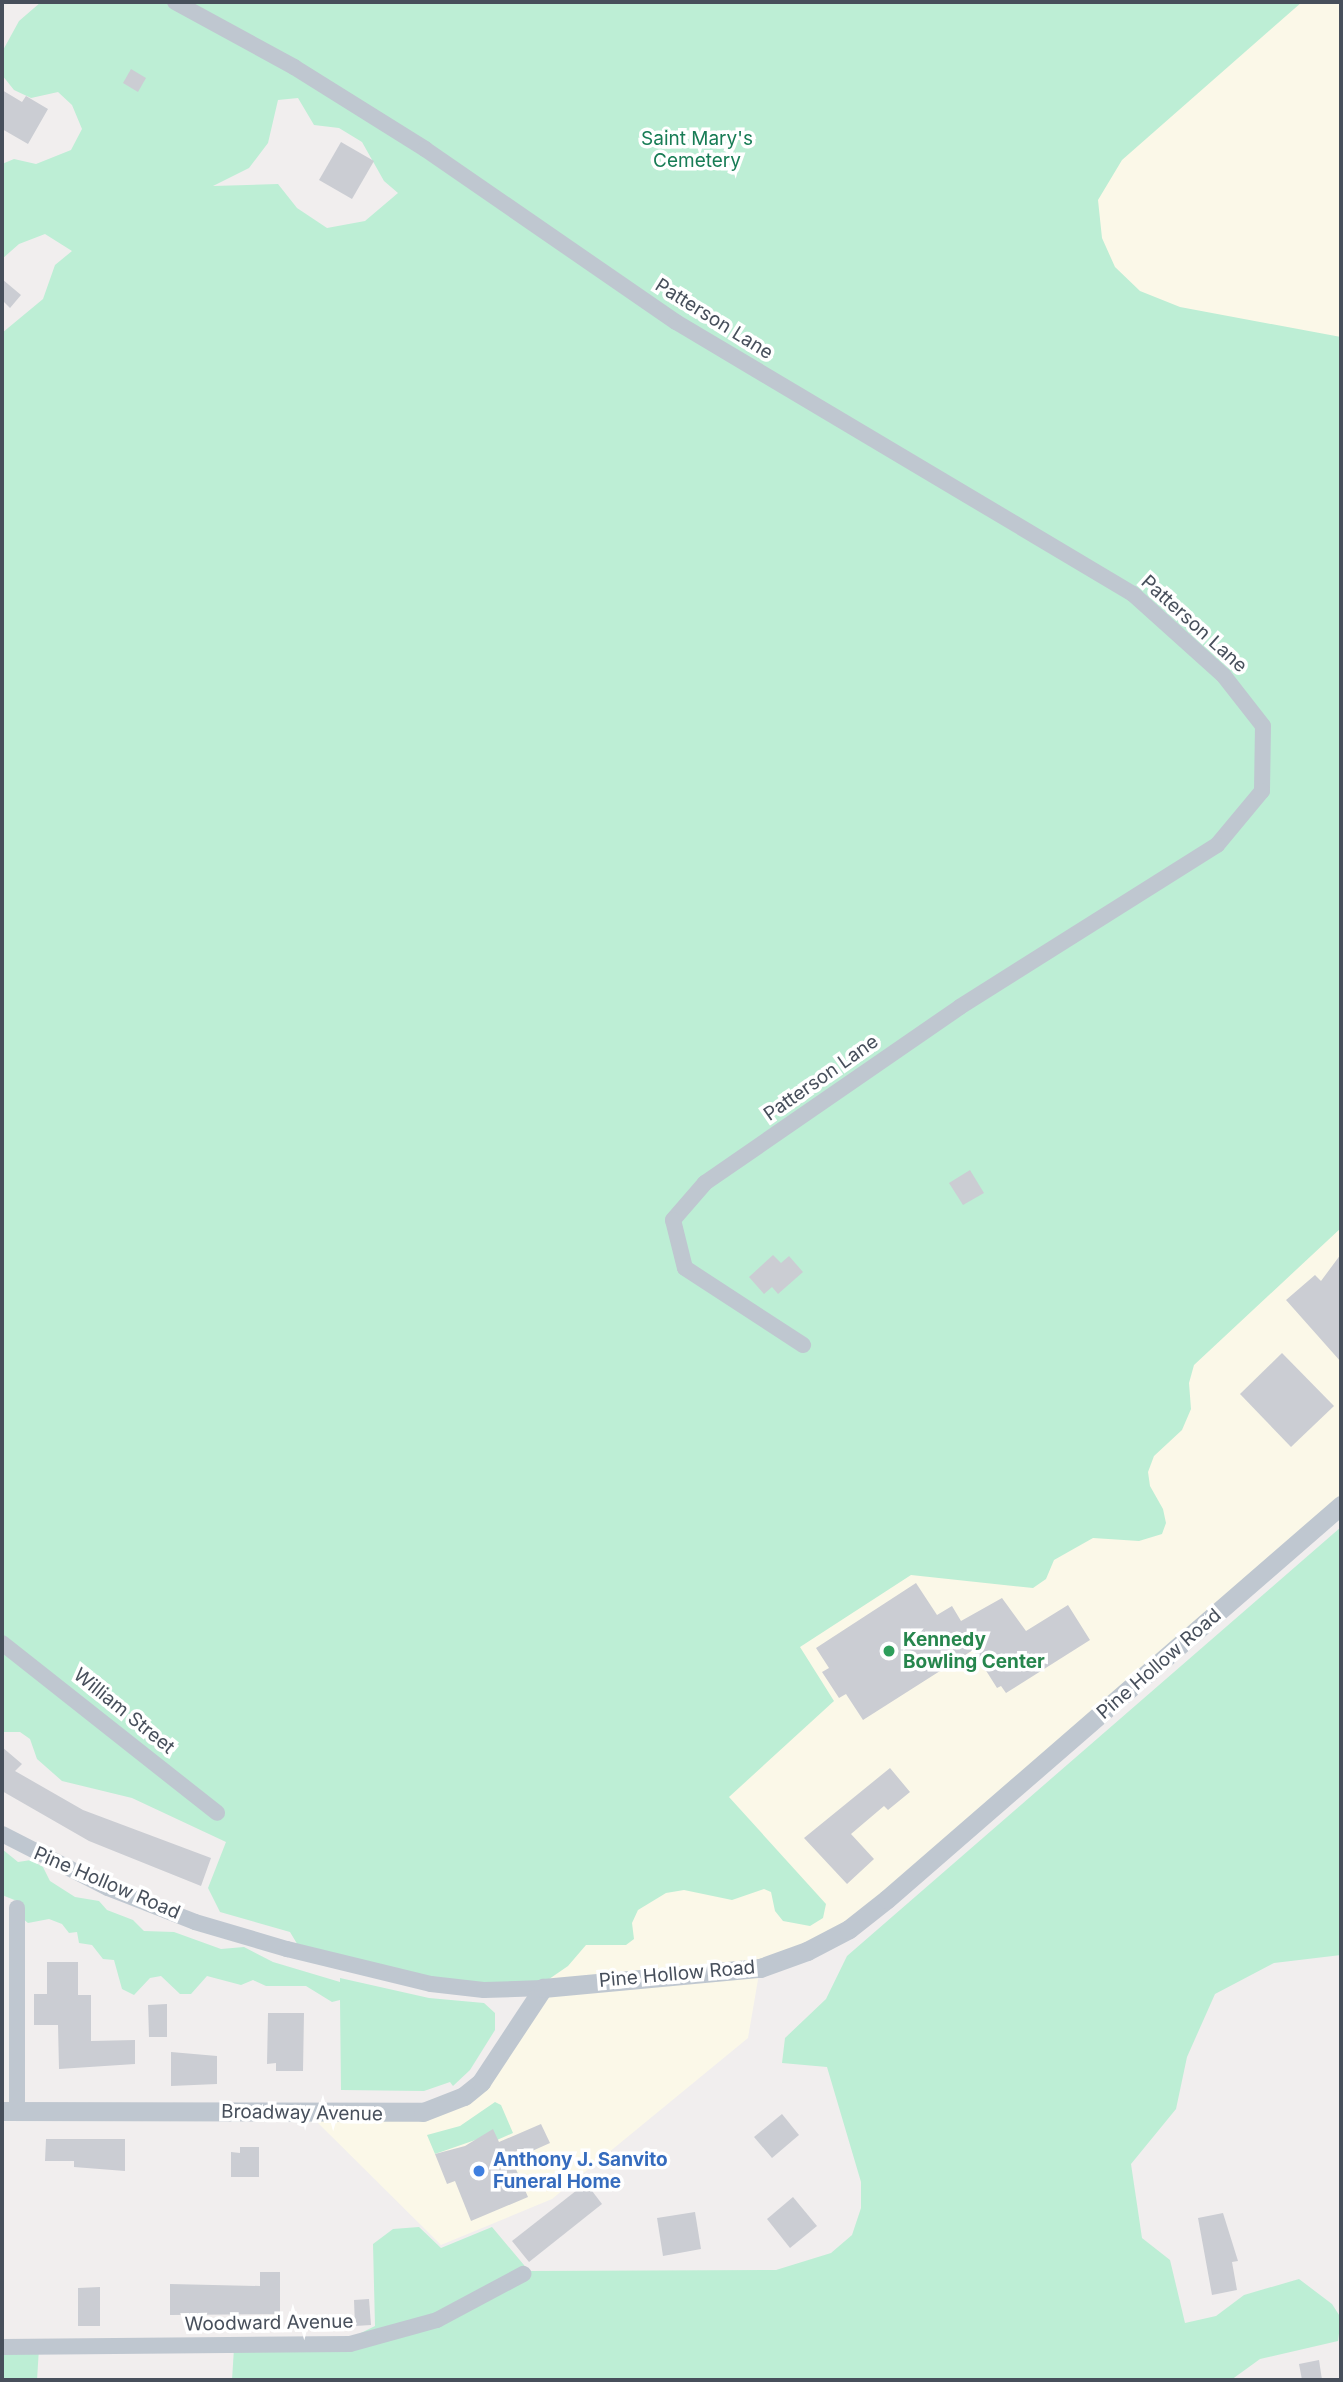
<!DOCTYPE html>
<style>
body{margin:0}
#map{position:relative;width:1343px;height:2382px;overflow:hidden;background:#f1eeee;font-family:Inter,sans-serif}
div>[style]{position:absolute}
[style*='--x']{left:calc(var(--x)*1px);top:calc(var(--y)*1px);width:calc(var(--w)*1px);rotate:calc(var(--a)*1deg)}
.commercial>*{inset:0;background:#fbf8e8}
.green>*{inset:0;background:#bdeed5}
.building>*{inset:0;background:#cbcdd3}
.minor>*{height:16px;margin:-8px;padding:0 8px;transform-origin:8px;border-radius:8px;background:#bfc7d0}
.tertiary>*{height:19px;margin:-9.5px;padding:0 9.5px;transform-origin:9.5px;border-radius:9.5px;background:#bfc7d0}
.dots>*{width:19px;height:19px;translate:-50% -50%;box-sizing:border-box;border:4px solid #fff;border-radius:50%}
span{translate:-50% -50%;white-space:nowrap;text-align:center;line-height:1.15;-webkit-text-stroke:7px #fff;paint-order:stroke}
.park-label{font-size:19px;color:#187c55}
.street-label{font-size:19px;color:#474f5b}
.leisure-label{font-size:19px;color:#27864d;font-weight:700}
.left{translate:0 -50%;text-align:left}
.shop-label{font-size:19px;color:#366cbe;font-weight:700}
.frame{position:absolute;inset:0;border:4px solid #474f5b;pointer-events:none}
</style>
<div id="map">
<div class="commercial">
<div style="clip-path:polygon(1277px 2px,1341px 2px,1341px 524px,819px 407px)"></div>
<div style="clip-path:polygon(1341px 1155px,1341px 1505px,887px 1899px,760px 1968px,748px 2038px,552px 2199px,441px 2245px,309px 2114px,397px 2114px,464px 2096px,543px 1988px,544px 1862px)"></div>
</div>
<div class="green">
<div style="clip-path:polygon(evenodd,41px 2px,1302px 2px,1122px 160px,1098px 200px,1102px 238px,1115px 267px,1140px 291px,1180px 307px,1341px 337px,1341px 1228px,1194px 1365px,1189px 1383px,1191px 1409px,1182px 1430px,1154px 1456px,1148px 1472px,1150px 1486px,1163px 1509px,1166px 1523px,1162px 1534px,1139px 1541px,1093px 1538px,1054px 1560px,1046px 1579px,1033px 1588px,911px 1575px,800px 1647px,834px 1701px,729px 1797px,826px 1904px,823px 1918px,810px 1926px,783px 1921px,775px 1911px,771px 1892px,764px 1889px,732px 1900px,684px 1890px,666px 1893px,638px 1910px,632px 1923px,634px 1939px,626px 1945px,586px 1945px,568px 1966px,539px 1986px,431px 1982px,299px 1947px,290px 1932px,220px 1912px,208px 1888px,226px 1842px,132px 1798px,62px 1781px,37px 1759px,30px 1739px,20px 1732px,2px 1732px,2px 333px,43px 299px,55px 265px,72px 251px,45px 234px,19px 244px,2px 259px,2px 164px,14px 159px,36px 164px,71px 150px,82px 129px,72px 105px,58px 92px,31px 98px,14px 90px,2px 75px,2px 52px,19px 21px,41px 2px,298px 98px,314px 125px,339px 128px,362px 142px,384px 181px,398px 193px,365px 221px,327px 228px,297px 208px,278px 184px,213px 186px,249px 168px,268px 143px,278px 100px,298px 98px)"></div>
<div style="clip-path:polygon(1341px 1527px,1341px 1955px,1274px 1963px,1215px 1994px,1187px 2057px,1176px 2109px,1131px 2164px,1142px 2238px,1170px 2260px,1185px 2323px,1216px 2316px,1244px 2295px,1299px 2279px,1332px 2304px,1341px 2318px,1338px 2341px,1260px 2359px,1231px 2380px,232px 2380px,234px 2348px,333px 2347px,375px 2326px,373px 2244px,393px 2229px,419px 2227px,441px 2248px,492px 2227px,529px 2271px,776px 2270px,831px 2253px,852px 2235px,861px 2208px,861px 2182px,827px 2067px,782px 2063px,785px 2038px,826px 1999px,847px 1956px)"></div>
<div style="clip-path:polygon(2px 1849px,18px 1862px,31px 1860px,43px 1867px,50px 1881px,75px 1897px,99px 1901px,107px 1910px,133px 1920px,144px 1931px,174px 1932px,221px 1949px,244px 1947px,273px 1962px,340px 1982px,340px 1978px,429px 1998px,484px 2003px,495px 2013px,495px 2030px,470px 2070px,453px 2086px,450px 2082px,424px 2091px,341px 2090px,340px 2000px,332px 2002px,306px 1986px,266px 1986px,253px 1980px,241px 1985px,207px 1976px,191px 1994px,180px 1994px,161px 1976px,150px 1978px,134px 1995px,122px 1989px,114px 1960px,103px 1959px,92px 1945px,79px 1943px,77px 1932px,69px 1933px,62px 1924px,49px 1919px,28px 1923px,22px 1918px,17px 1901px,2px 1895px)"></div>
<div style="clip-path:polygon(495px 2102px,501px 2105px,513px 2133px,497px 2140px,481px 2138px,435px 2154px,427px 2135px,460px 2126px)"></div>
<div style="clip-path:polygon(39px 2348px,37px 2380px,2px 2380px,2px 2349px)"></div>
</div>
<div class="building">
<div style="clip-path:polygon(131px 69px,146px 78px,138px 92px,123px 83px)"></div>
<div style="clip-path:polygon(2px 90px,22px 102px,26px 96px,48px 109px,28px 144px,2px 129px)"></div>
<div style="clip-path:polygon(341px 142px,374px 161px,352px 199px,319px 180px)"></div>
<div style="clip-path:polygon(2px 279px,21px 295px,10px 308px,2px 300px)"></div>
<div style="clip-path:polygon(970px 1170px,984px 1193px,963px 1205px,949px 1183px)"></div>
<div style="clip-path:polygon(1341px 1254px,1341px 1362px,1286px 1300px,1315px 1275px,1321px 1281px)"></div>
<div style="clip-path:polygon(773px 1255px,781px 1263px,789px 1256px,803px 1272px,778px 1294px,772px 1287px,764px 1294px,749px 1277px)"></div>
<div style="clip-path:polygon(1282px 1353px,1334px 1406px,1291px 1447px,1240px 1394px)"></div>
<div style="clip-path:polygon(916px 1583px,937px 1615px,952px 1606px,961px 1621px,1002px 1598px,1026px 1631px,1068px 1605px,1090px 1640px,1006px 1693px,1001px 1686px,997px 1688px,973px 1650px,863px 1720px,846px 1694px,839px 1698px,822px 1672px,829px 1668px,816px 1648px)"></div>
<div style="clip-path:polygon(2px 1747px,22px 1764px,15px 1771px,83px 1810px,211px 1858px,201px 1886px,89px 1841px,2px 1791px)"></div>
<div style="clip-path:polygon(890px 1768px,910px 1792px,888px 1810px,884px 1806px,851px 1834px,874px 1859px,847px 1884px,804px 1838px)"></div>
<div style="clip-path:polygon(47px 1962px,78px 1962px,78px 1995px,91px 1995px,91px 2041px,135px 2040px,135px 2064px,59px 2069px,58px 2025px,34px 2025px,34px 1994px,47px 1994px)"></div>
<div style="clip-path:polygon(167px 2004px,167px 2037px,149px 2037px,148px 2005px)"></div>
<div style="clip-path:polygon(268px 2013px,304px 2013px,303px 2071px,276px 2071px,276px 2063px,267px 2064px)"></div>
<div style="clip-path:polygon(171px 2052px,217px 2056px,217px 2084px,171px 2086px)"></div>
<div style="clip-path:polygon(782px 2114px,799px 2135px,772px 2158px,754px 2137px)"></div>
<div style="clip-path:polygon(541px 2124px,550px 2143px,512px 2160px,528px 2197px,471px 2221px,455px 2181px,447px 2184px,435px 2154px,465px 2146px,493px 2129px,499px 2142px)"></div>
<div style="clip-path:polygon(46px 2139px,125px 2139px,125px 2171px,74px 2167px,74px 2161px,45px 2161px)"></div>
<div style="clip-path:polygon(240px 2147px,259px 2147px,259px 2177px,231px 2177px,231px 2152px,240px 2153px)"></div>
<div style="clip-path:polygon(586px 2183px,602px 2204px,529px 2262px,512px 2241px)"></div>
<div style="clip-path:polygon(793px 2197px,817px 2226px,790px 2248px,767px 2219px)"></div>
<div style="clip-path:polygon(695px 2212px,701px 2249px,663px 2256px,657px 2218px)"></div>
<div style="clip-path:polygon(1223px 2213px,1238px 2261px,1232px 2262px,1237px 2290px,1212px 2295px,1198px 2218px)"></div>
<div style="clip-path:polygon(260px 2272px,280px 2272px,280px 2314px,170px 2315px,170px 2284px,260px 2286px)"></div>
<div style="clip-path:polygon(100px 2287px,100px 2326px,78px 2326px,78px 2288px)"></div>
<div style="clip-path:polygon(369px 2299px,371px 2325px,355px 2326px,354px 2300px)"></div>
<div style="clip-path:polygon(1319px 2360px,1322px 2380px,1302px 2380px,1299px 2364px)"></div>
</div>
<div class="minor">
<div style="--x:175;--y:2;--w:136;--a:28.6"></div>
<div style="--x:294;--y:67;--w:155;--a:32"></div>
<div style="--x:425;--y:149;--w:305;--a:34.6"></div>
<div style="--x:676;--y:322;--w:532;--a:30.76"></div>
<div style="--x:1133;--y:594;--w:122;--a:42"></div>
<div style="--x:1224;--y:676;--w:63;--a:52"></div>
<div style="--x:1263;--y:726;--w:65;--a:90.9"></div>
<div style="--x:1262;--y:791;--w:70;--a:129.8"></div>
<div style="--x:1217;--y:845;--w:304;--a:147.8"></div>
<div style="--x:960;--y:1007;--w:310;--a:145.4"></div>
<div style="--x:705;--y:1183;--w:49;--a:130.9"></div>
<div style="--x:673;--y:1220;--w:49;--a:76"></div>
<div style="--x:685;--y:1268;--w:141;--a:33.1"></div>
<div style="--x:2;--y:1643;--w:274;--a:38.3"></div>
<div style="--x:2;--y:1834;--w:119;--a:27"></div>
<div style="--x:108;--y:1888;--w:93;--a:21.3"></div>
<div style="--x:195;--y:1922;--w:96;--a:16.4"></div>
<div style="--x:287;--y:1949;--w:148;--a:13.7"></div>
<div style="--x:431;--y:1984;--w:53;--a:6.5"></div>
<div style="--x:484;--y:1990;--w:59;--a:-1.9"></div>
<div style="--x:17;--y:2111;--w:203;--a:-90"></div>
<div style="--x:2;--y:2347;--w:348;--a:-0.5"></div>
<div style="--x:350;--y:2344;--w:90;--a:-15.4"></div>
<div style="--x:437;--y:2320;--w:98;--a:-28.1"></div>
</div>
<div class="tertiary">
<div style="--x:2;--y:2111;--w:421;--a:0.1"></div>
<div style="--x:423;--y:2112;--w:44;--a:-21.3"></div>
<div style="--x:464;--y:2096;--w:22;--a:-39"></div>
<div style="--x:481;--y:2082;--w:113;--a:-56.6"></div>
<div style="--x:543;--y:1988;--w:218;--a:-5.3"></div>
<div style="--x:760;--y:1968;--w:50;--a:-19.9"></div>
<div style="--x:807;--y:1951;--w:47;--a:-27.6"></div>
<div style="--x:849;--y:1929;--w:48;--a:-38.3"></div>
<div style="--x:887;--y:1899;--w:601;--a:-40.95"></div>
</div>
<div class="dots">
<div style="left:889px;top:1651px;background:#2e9e5b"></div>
<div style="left:479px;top:2171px;background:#3f7fe0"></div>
</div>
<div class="park-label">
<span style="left:697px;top:150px">Saint Mary's<br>Cemetery</span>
</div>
<div class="street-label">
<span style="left:714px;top:319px;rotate:32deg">Patterson Lane</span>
<span style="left:1194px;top:624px;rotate:42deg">Patterson Lane</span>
<span style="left:821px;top:1078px;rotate:-35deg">Patterson Lane</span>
<span style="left:1159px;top:1664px;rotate:-41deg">Pine Hollow Road</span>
<span style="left:124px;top:1711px;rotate:39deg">William Street</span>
<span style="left:107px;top:1883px;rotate:23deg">Pine Hollow Road</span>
<span style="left:677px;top:1974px;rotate:-5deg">Pine Hollow Road</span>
<span style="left:302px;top:2113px;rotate:1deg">Broadway Avenue</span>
<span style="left:269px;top:2323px;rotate:-1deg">Woodward Avenue</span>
</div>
<div class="leisure-label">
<span class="left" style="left:903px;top:1651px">Kennedy<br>Bowling Center</span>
</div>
<div class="shop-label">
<span class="left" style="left:493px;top:2171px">Anthony J. Sanvito<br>Funeral Home</span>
</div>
<div class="frame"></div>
</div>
